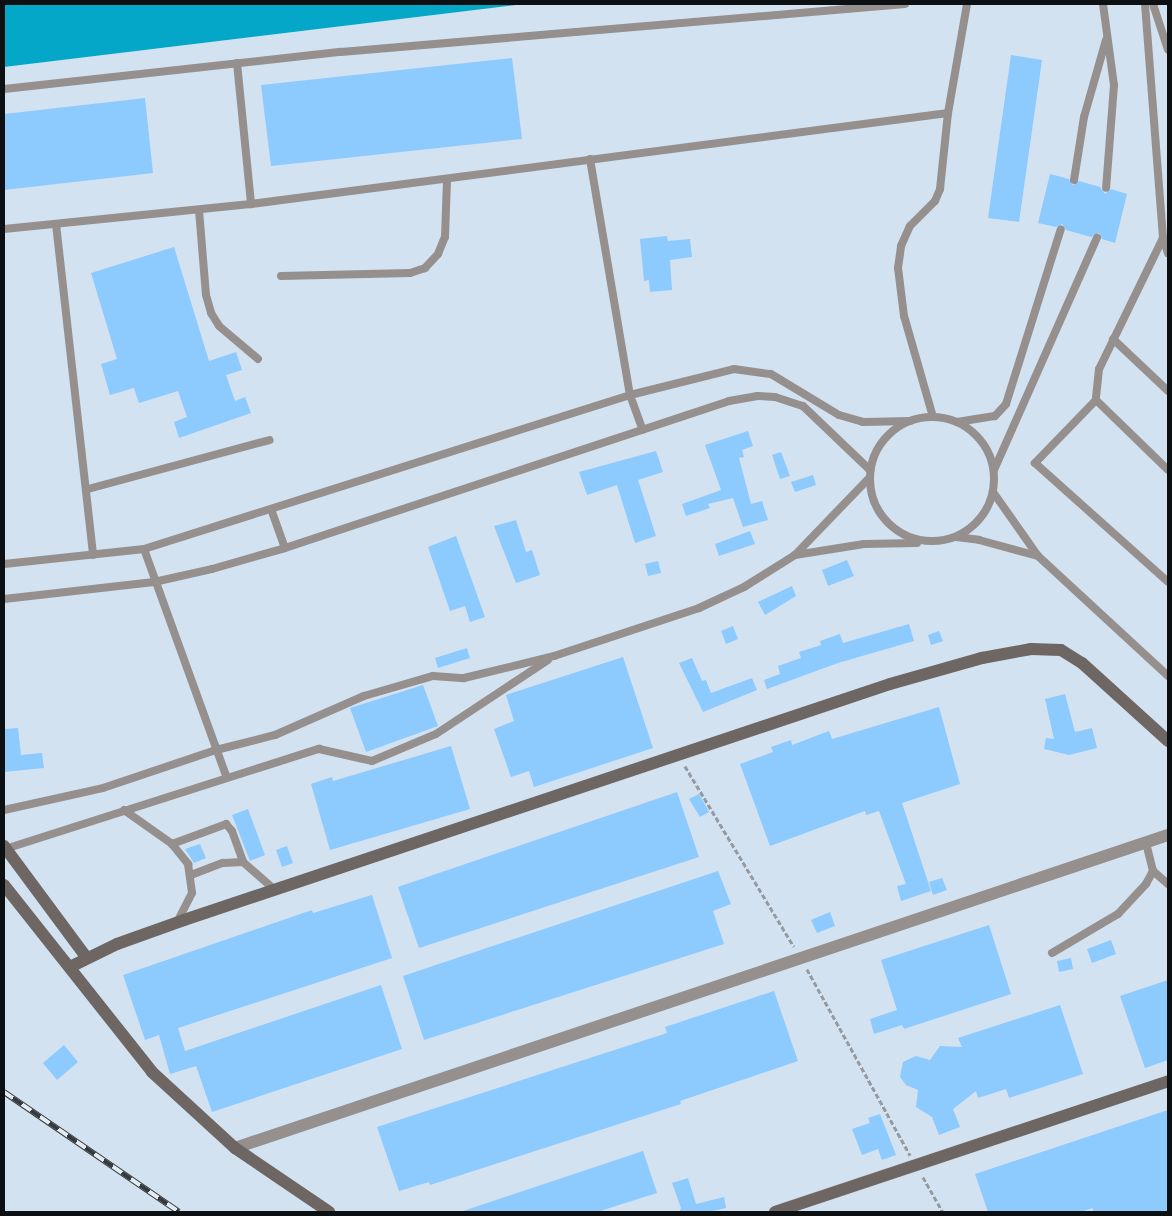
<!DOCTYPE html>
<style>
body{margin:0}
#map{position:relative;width:1172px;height:1216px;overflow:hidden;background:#e3ebf3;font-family:Poppins,sans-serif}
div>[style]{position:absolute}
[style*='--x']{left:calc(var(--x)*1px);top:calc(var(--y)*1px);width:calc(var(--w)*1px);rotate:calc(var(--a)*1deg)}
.built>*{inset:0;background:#d3e2f0}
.water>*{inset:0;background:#05a7c8}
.building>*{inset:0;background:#8dcafe}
.path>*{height:2.5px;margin-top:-1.25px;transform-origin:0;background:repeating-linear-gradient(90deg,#949aa0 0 5px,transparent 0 7.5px)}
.lane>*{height:8px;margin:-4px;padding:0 4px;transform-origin:4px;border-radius:4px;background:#95908e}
.lane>.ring{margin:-4px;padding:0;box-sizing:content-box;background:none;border:8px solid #95908e;border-radius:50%}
.street>*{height:12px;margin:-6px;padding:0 6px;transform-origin:6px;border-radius:6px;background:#95908e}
.secondary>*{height:12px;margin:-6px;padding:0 6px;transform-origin:6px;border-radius:6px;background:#6d6663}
.rail>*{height:5.5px;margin-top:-2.75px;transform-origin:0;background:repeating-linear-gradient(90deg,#e3ebf3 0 11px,#363a3d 0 22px);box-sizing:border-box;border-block:1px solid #363a3d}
span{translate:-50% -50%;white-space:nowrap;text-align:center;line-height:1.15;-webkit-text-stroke:4px #e3ebf3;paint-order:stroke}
.frame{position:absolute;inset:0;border:5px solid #0d1012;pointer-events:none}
</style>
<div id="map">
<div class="built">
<div style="clip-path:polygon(524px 4px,1168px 4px,1168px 1212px,4px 1212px,4px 67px)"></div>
</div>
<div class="water">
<div style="clip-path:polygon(4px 4px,524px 4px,4px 67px)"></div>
</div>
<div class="building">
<div style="clip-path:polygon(1011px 55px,1042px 60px,1019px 222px,988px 218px)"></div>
<div style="clip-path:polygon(512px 58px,522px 139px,271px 166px,261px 85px)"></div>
<div style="clip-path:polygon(145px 98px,153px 173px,4px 190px,4px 114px)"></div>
<div style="clip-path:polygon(1050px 174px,1069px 179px,1073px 185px,1079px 181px,1100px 187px,1105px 194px,1111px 189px,1127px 194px,1115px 243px,1102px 239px,1099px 233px,1091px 237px,1066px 230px,1062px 224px,1056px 227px,1038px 223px)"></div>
<div style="clip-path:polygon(667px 236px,668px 241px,690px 239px,692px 257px,670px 260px,672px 290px,650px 292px,649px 280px,644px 281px,640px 239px)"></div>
<div style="clip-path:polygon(174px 247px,209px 361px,236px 352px,242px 370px,226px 375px,235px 401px,245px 397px,251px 413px,179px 438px,174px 422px,187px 417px,178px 391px,139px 403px,134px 388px,110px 395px,101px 364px,117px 359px,91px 273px)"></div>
<div style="clip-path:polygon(748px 431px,753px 446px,742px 450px,744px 457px,739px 458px,751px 504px,762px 501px,768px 520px,743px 527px,733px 498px,708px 504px,710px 508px,686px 516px,682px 504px,721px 490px,705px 445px)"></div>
<div style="clip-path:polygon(656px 451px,663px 472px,638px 480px,656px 536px,635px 543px,617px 485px,587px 495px,579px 472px)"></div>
<div style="clip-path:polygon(781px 452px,790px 476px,780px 479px,772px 455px)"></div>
<div style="clip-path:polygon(813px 475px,816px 485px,795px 492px,791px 482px)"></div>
<div style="clip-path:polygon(516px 520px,526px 552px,532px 550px,540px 575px,516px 583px,494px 526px)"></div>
<div style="clip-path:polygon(750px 531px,755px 544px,719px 556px,715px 544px)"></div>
<div style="clip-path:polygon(456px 536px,485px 617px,470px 622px,465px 606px,450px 611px,428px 547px)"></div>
<div style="clip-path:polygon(847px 560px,854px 576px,828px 586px,822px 570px)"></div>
<div style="clip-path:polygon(658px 561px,661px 573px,648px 576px,645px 564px)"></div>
<div style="clip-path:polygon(792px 586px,796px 596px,765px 615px,758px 602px)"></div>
<div style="clip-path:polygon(909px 624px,914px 641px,838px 663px,767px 689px,764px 680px,780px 674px,778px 666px,801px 658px,799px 652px,821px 645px,820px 641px,840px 634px,843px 643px)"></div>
<div style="clip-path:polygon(733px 626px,738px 639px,726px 644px,721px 631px)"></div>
<div style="clip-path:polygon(939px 631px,943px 641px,931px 645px,928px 635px)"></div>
<div style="clip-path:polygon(467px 648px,470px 658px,438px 668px,435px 658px)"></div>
<div style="clip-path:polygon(623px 657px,653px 748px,534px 787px,529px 771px,511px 777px,494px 729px,514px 721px,506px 695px)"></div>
<div style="clip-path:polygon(692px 658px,702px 681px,706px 680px,711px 693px,752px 678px,757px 690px,703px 712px,679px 663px)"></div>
<div style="clip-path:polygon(423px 685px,438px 726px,366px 752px,350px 708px)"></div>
<div style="clip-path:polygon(1065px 694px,1075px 732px,1092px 728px,1097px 748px,1069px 755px,1044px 749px,1046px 738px,1054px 739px,1045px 699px)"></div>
<div style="clip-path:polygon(939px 707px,960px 784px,902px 803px,931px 891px,901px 901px,897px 886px,906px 884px,879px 811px,866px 815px,865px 811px,770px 846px,740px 764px,773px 752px,771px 747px,791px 740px,792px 745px,829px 731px,832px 739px)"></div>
<div style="clip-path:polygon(18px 728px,21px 755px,42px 753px,44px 768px,4px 772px,4px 729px)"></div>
<div style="clip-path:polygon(451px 746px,470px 809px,330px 850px,311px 784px,332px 777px,333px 781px)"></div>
<div style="clip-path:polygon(677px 792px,699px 857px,419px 948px,398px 887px)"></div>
<div style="clip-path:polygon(699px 794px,709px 812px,700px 817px,689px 799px)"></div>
<div style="clip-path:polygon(248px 809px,265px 855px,250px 861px,232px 815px)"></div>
<div style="clip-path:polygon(200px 844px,206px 858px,194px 863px,185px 849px)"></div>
<div style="clip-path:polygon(287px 846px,293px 863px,282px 867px,276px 850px)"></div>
<div style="clip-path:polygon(718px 871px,731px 904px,713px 911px,724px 944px,424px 1040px,403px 976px)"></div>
<div style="clip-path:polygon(942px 878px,947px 890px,933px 895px,929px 882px)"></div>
<div style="clip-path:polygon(372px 895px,392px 958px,178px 1028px,185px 1051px,381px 985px,402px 1049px,212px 1112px,196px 1066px,170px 1074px,159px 1035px,145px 1040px,123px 975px,312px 910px,313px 913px)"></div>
<div style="clip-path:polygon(830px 912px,835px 926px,817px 933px,811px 920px)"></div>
<div style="clip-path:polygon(989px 925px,1011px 994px,904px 1029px,902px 1025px,874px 1034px,870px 1019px,897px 1010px,881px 960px)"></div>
<div style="clip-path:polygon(1111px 940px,1116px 954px,1092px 963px,1087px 949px)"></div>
<div style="clip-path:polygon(1071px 958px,1073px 969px,1059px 972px,1057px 961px)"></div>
<div style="clip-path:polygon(1168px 980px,1168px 1060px,1145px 1068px,1120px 996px)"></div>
<div style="clip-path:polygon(774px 991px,798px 1061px,680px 1101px,681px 1104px,430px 1185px,429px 1182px,399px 1191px,377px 1127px,667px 1033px,665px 1027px)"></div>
<div style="clip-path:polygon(1060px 1005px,1083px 1074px,1009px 1098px,1006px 1089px,978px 1098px,976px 1091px,953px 1109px,960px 1127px,939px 1135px,932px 1117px,916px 1107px,918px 1090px,906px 1085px,900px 1077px,903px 1062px,916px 1056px,930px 1060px,940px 1046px,962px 1047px,958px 1038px)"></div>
<div style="clip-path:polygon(64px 1045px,78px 1062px,57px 1080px,43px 1063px)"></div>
<div style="clip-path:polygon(1168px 1110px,1168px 1212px,1093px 1212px,1093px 1208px,1081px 1212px,988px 1212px,975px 1174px)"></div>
<div style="clip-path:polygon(880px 1114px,896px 1155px,882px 1160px,878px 1149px,862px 1155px,852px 1129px,870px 1123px,868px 1118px)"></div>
<div style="clip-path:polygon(643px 1151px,657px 1193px,597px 1212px,460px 1212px)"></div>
<div style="clip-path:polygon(688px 1178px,696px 1204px,724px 1197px,726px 1208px,709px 1212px,679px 1212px,681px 1208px,672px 1183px)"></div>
</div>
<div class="path">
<div style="--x:685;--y:766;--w:211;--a:58.9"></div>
<div style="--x:807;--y:969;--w:213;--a:61"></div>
<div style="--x:923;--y:1177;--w:40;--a:60.3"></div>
</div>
<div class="lane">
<div style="--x:1103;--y:4;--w:82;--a:82.3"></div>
<div style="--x:1114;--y:85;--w:103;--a:94.4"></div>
<div style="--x:1145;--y:4;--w:235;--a:85.6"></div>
<div style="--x:1163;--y:238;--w:146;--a:116"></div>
<div style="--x:1099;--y:369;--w:31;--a:96"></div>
<div style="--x:1096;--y:400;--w:100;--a:44.2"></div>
<div style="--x:1153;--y:4;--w:48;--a:71.9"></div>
<div style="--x:237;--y:63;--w:142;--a:84.3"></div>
<div style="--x:4;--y:89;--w:339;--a:-6.3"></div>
<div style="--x:341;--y:52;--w:566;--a:-4.86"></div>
<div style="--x:590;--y:159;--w:239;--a:80.4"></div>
<div style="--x:630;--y:395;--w:37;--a:70"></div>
<div style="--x:1074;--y:180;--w:64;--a:-81"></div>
<div style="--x:1084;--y:117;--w:80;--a:-74.1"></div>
<div style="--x:199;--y:210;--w:85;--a:85.3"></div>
<div style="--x:206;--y:295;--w:19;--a:74"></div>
<div style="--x:211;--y:313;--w:15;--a:58"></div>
<div style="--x:219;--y:326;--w:51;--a:40.2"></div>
<div style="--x:56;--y:224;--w:333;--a:83.6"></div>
<div style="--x:4;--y:229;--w:248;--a:-5.8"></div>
<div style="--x:251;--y:204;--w:703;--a:-7.44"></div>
<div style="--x:948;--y:113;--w:111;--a:-80.1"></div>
<div style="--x:1163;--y:238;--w:16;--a:72"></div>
<div style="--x:281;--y:276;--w:129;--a:-1.3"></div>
<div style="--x:410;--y:273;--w:16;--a:-18"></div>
<div style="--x:425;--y:268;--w:19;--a:-47"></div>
<div style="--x:438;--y:254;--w:18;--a:-68"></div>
<div style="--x:445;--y:237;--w:58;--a:-88"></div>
<div style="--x:1113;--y:339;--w:76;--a:43.4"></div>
<div style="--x:1096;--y:400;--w:88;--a:134.1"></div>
<div style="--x:1035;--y:463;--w:178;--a:41.8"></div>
<div class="ring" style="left:870px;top:417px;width:116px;height:116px"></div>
<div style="--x:933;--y:417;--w:105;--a:-106"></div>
<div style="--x:904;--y:316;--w:48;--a:-97.1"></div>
<div style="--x:898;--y:268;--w:22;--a:-82"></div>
<div style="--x:901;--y:246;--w:22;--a:-66"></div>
<div style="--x:910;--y:226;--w:35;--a:-45"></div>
<div style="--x:935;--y:201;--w:13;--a:-67"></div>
<div style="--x:940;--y:189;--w:76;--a:-84"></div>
<div style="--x:957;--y:422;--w:38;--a:-9"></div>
<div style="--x:995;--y:416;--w:16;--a:-47"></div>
<div style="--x:1006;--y:404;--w:183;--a:-72.6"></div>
<div style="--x:994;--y:470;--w:254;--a:-66.1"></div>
<div style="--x:88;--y:489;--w:188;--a:-15.1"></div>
<div style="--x:993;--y:492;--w:78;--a:54.9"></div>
<div style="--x:1038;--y:556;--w:177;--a:42.7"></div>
<div style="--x:271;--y:509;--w:41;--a:70.3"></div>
<div style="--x:956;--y:537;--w:23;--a:7"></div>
<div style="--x:979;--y:540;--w:61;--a:15.2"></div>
<div style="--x:144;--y:549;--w:241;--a:70.1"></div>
<div style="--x:795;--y:555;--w:70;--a:-9.1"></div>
<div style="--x:864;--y:544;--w:53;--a:-1.1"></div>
<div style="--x:4;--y:564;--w:141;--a:-6.1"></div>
<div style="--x:144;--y:549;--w:510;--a:-17.58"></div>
<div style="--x:630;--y:395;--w:107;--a:-14"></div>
<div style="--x:734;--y:369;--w:37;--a:8"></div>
<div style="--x:771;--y:374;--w:79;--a:31.1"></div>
<div style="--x:839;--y:415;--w:25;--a:16"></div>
<div style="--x:863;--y:422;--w:47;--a:-1.2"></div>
<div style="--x:4;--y:599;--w:151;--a:-6.5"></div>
<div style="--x:154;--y:582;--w:59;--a:-12.6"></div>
<div style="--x:212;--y:569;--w:76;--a:-16"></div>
<div style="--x:285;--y:548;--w:468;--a:-18.3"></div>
<div style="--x:729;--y:401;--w:29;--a:-10"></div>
<div style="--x:758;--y:396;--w:17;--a:3"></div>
<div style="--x:775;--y:397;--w:29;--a:18"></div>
<div style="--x:803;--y:406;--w:93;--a:43.7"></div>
<div style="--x:4;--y:810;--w:101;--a:-12.5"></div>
<div style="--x:103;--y:788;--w:119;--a:-18.6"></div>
<div style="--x:216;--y:750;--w:61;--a:-14.3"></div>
<div style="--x:275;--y:735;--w:97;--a:-23.7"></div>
<div style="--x:364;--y:696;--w:72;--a:-16.2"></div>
<div style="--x:433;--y:676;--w:31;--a:4"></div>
<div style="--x:464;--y:678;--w:93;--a:-13.7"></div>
<div style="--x:554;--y:656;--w:153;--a:-18.3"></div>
<div style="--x:699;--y:608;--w:50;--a:-25"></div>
<div style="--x:744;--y:587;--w:60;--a:-32.1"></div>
<div style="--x:795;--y:555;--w:107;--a:-46.1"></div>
<div style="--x:124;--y:810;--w:59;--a:35.3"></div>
<div style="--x:172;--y:844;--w:26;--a:51"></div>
<div style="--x:188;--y:864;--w:29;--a:82"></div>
<div style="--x:192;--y:893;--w:33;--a:117"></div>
<div style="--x:172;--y:844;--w:58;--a:-20.3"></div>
<div style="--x:226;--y:824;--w:9;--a:49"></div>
<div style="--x:232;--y:831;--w:33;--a:70"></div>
<div style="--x:5;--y:849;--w:330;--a:-17.7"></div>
<div style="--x:319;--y:749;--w:54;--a:12.8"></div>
<div style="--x:372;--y:761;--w:69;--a:-22.9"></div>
<div style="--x:436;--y:734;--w:134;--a:-33.5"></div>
<div style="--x:1153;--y:871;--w:20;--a:41"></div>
<div style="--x:191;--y:875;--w:34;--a:-21"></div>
<div style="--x:223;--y:863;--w:20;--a:-3"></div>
<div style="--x:243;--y:862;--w:43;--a:41.2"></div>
<div style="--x:1052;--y:953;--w:77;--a:-30.6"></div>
<div style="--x:1118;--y:914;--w:41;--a:-47"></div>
<div style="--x:1146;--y:884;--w:15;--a:-62"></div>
<div style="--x:1153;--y:871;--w:30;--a:-104"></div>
</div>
<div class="street">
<div style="--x:235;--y:1148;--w:984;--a:-18.55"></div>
</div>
<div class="secondary">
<div style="--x:4;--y:846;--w:139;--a:53.5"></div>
<div style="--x:4;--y:885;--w:238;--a:51.6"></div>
<div style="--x:152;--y:1072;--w:113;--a:42.5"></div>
<div style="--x:235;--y:1148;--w:114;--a:34.2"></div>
<div style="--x:70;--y:967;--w:52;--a:-26.1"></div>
<div style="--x:117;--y:944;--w:71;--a:-19.7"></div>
<div style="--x:184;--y:920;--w:744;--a:-18.48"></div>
<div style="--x:890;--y:684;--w:96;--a:-15.8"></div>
<div style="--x:982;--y:658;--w:50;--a:-10.4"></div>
<div style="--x:1031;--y:649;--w:30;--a:2"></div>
<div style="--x:1061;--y:650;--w:25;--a:32"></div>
<div style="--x:1082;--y:663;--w:116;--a:42.2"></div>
<div style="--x:775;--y:1212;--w:414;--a:-18.4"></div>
</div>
<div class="rail">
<div style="--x:4;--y:1092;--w:212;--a:34.4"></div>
</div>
<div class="frame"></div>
</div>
